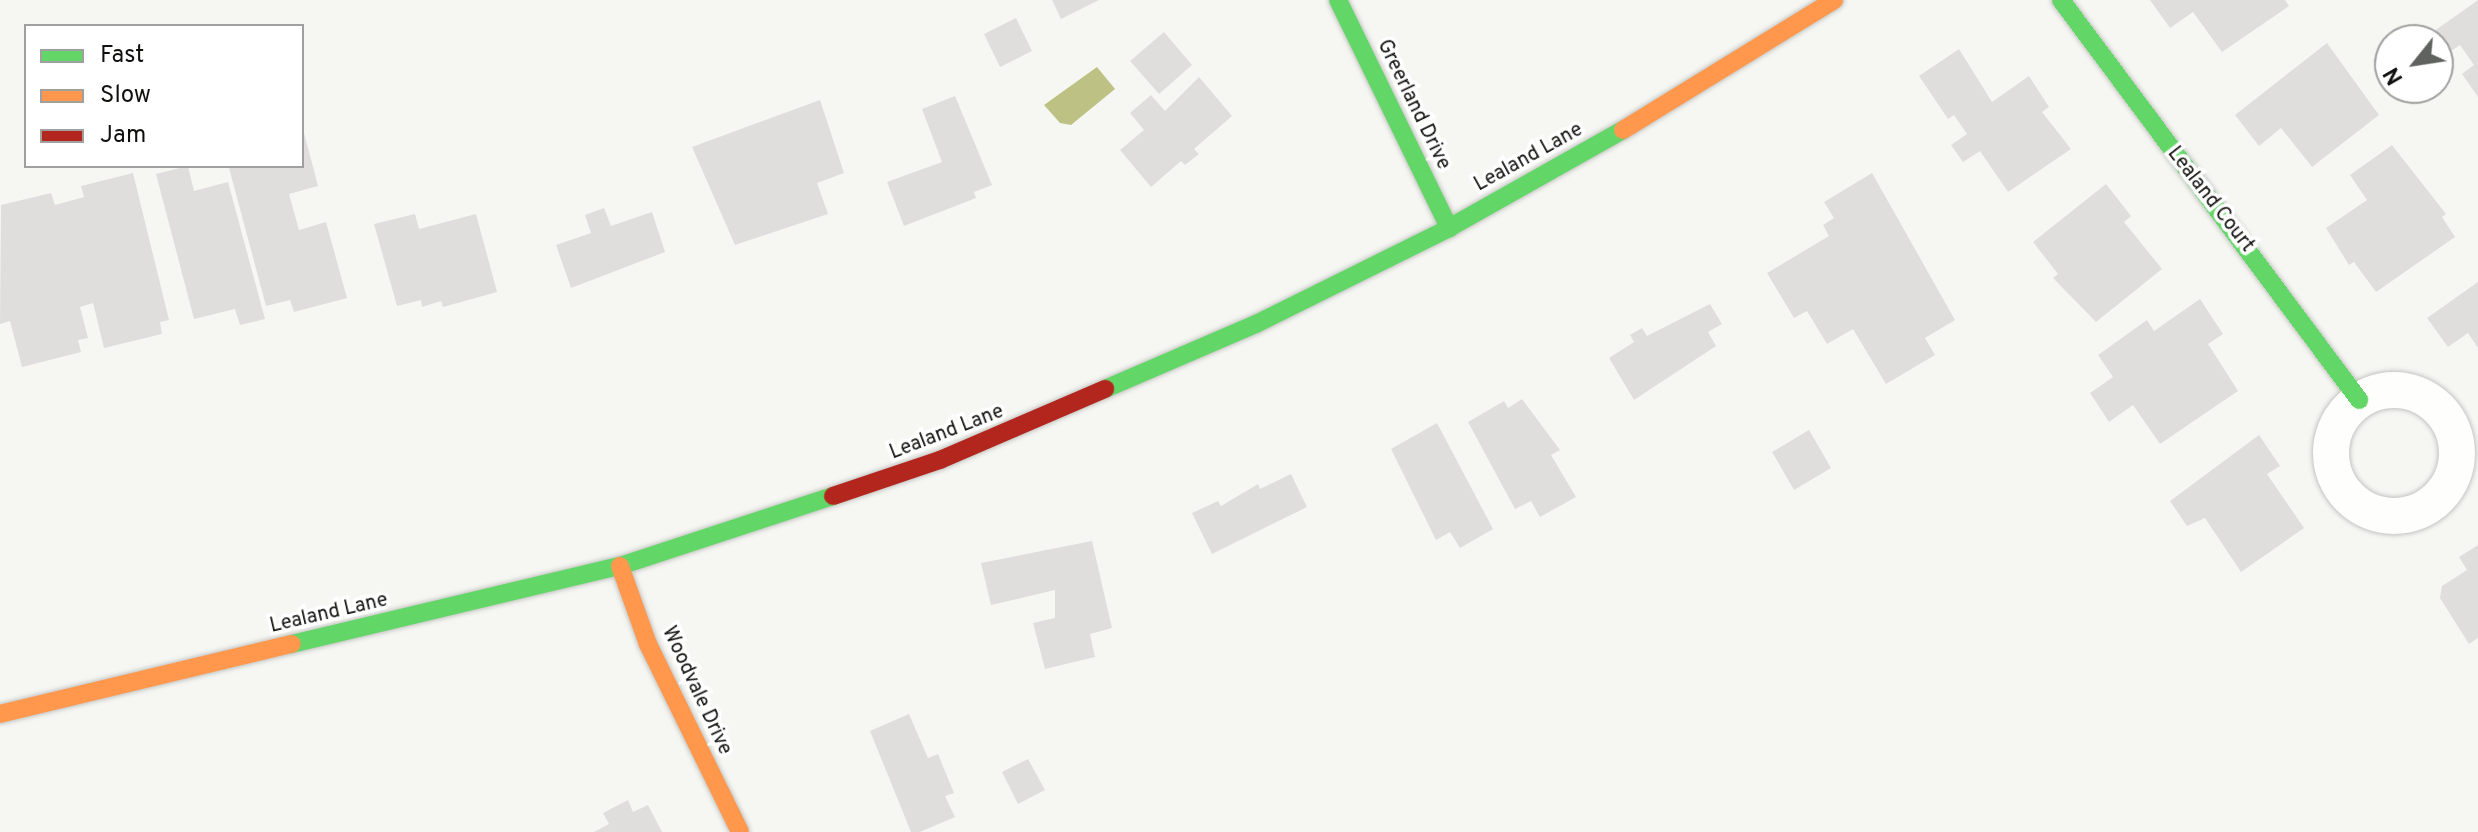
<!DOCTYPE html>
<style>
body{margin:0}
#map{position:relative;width:2478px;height:832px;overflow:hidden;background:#f6f7f3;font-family:Overpass,sans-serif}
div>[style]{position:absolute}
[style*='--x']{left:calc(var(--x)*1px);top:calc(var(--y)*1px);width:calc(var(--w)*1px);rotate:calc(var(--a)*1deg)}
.water>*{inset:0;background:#bdc284}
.building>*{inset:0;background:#dfdedd}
.roads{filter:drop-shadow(0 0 2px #c5c6c3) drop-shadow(0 0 2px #c5c6c3)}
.street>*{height:36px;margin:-18px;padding:0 18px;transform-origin:18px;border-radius:18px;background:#fefefd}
.street>.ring{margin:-18px;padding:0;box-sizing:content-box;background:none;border:36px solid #fefefd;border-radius:50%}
.fast>*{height:18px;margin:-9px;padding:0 9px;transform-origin:9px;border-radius:9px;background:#63d668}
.slow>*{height:18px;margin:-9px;padding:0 9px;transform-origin:9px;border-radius:9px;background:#ff974d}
.jam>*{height:18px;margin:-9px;padding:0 9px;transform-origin:9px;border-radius:9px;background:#b3261e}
span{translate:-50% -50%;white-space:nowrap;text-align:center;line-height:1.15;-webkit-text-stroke:7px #fff;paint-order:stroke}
.street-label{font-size:20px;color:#10110f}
.legend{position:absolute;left:24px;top:24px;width:280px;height:144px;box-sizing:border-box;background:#fff;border:2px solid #9fa09f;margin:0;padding:10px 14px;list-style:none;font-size:24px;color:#10110f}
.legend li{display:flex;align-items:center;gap:16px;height:40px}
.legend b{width:40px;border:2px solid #9fa09f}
.north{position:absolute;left:2374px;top:24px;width:80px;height:80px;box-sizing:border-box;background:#fff;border:2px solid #9fa09f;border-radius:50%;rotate:240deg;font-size:22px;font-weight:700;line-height:32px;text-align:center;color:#10110f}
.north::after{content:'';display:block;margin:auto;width:28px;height:36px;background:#60625f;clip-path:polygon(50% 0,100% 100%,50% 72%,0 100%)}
</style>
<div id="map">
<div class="water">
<div style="clip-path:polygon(1097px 67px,1115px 89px,1071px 125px,1060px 123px,1044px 105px)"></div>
</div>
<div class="building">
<div style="clip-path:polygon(1052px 0,1099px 0,1061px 19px)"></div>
<div style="clip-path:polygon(2150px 0,2285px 0,2289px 6px,2222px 52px,2193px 12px,2170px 28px)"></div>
<div style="clip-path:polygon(2478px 0,2478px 97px,2462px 74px,2474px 65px,2460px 45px,2448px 53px,2433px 32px)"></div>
<div style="clip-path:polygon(1016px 18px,1032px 51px,1000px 67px,984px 34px)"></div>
<div style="clip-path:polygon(1164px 32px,1192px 65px,1159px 94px,1130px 61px)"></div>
<div style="clip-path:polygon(2327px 43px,2379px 115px,2312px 167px,2281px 128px,2259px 146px,2235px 115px)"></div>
<div style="clip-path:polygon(1959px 49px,1992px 102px,2029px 76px,2049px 107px,2042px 112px,2071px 149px,2008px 192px,1980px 151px,1963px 162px,1951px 145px,1967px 134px,1954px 115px,1948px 119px,1919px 76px)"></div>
<div style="clip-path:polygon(1199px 77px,1232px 116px,1194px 149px,1199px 154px,1185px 165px,1181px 161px,1151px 187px,1120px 150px,1144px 130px,1130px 113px,1151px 95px,1165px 111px)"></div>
<div style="clip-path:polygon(955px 96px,992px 185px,974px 192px,976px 198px,904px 226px,887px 182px,942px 162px,922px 109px)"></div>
<div style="clip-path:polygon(820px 100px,844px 173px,817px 183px,828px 214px,735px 245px,692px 147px)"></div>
<div style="clip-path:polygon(303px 129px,318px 186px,289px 194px,299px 230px,326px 222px,347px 298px,294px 312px,290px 300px,266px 306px,229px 168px,302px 166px)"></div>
<div style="clip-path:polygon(2392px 145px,2446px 214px,2442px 217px,2455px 237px,2376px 292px,2354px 262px,2349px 265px,2326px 228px,2367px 200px,2350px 175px)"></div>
<div style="clip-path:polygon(188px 166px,194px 191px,228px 182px,265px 319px,240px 325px,235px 309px,194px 319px,156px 174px)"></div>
<div style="clip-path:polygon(133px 173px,169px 320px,160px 322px,162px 334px,104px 348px,93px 303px,80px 307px,88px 338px,78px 340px,81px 352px,22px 367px,10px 321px,0 324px,1px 205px,51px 193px,55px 205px,84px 197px,81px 186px)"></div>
<div style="clip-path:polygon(1872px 173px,1955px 320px,1925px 338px,1935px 355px,1886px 384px,1853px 329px,1827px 344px,1807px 311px,1794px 318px,1767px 273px,1829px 236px,1823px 225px,1834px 218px,1824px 202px)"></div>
<div style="clip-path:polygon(2106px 184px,2131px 216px,2124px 222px,2162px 269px,2096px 322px,2053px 278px,2058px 274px,2033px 242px)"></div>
<div style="clip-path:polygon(604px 208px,611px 226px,652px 212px,665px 252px,571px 288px,556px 245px,591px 233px,585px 215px)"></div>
<div style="clip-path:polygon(415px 214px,419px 229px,476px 214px,497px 292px,443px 307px,441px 301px,422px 307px,421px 300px,397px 306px,374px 224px)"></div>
<div style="clip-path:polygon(2478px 282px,2478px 348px,2468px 333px,2448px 347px,2427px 318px)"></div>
<div style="clip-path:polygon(2200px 299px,2223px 334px,2208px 344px,2238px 391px,2160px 444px,2133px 405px,2109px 422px,2090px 393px,2113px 377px,2098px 355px,2147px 320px,2154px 331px)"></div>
<div style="clip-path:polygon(1710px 304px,1722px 324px,1708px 332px,1716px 346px,1634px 400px,1609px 358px,1634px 342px,1630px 335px,1642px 328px,1647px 336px)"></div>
<div style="clip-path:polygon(1522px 399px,1560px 450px,1551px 455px,1576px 497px,1540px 517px,1531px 501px,1515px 509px,1468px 422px,1504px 401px,1508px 408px)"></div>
<div style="clip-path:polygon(1437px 423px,1493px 529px,1460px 548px,1450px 532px,1436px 540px,1391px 449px)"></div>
<div style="clip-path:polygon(1809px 430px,1831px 468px,1794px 490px,1772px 452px)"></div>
<div style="clip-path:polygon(2259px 435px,2280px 466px,2267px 474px,2304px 528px,2241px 572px,2205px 518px,2187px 526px,2170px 501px)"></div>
<div style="clip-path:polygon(1291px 474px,1307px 507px,1212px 554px,1192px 513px,1218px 501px,1221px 506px,1258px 484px,1260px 489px)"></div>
<div style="clip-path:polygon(1092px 541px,1112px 628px,1090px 634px,1095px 657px,1045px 669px,1033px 623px,1055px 618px,1055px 590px,991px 605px,981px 563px)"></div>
<div style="clip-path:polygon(2478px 545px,2478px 638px,2469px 644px,2440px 598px,2442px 586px,2467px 570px,2459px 557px)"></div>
<div style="clip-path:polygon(909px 714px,928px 758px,938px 754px,954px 793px,945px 796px,955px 817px,920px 832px,911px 832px,870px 731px)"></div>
<div style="clip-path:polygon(1028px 759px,1045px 790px,1018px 804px,1002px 772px)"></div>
<div style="clip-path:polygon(628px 800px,633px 812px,648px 805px,662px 832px,594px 832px,609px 824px,603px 813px)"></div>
</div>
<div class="roads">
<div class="street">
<div class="ring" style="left:2331px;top:390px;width:90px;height:90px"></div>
</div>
<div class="fast">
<div style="--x:1338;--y:0;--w:254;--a:64"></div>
<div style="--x:2061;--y:0;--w:499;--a:53.3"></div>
<div style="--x:1105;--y:389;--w:164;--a:-23.3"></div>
<div style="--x:1256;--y:324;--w:216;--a:-26.4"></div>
<div style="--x:1449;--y:228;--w:200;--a:-29.4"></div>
<div style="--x:292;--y:644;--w:337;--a:-13.4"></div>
<div style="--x:620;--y:566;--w:224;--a:-18.2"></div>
</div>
<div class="slow">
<div style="--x:1623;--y:130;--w:248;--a:-31.6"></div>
<div style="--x:620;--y:566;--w:83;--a:70.3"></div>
<div style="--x:648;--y:644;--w:209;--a:63.9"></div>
<div style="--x:0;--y:714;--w:300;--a:-13.5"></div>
</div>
<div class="jam">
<div style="--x:833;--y:496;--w:113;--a:-18.6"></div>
<div style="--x:940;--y:460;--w:180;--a:-23.3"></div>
</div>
</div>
<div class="street-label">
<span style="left:1413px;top:105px;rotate:64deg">Greerland Drive</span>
<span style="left:1529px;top:158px;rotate:-29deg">Lealand Lane</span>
<span style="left:2210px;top:200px;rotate:52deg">Lealand Court</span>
<span style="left:947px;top:433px;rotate:-21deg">Lealand Lane</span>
<span style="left:329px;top:614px;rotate:-13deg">Lealand Lane</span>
<span style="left:696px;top:691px;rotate:65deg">Woodvale Drive</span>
</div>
<ul class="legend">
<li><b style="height:10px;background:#63d668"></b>Fast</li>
<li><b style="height:10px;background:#ff974d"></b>Slow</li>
<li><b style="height:10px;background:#b3261e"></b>Jam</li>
</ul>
<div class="north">N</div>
</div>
